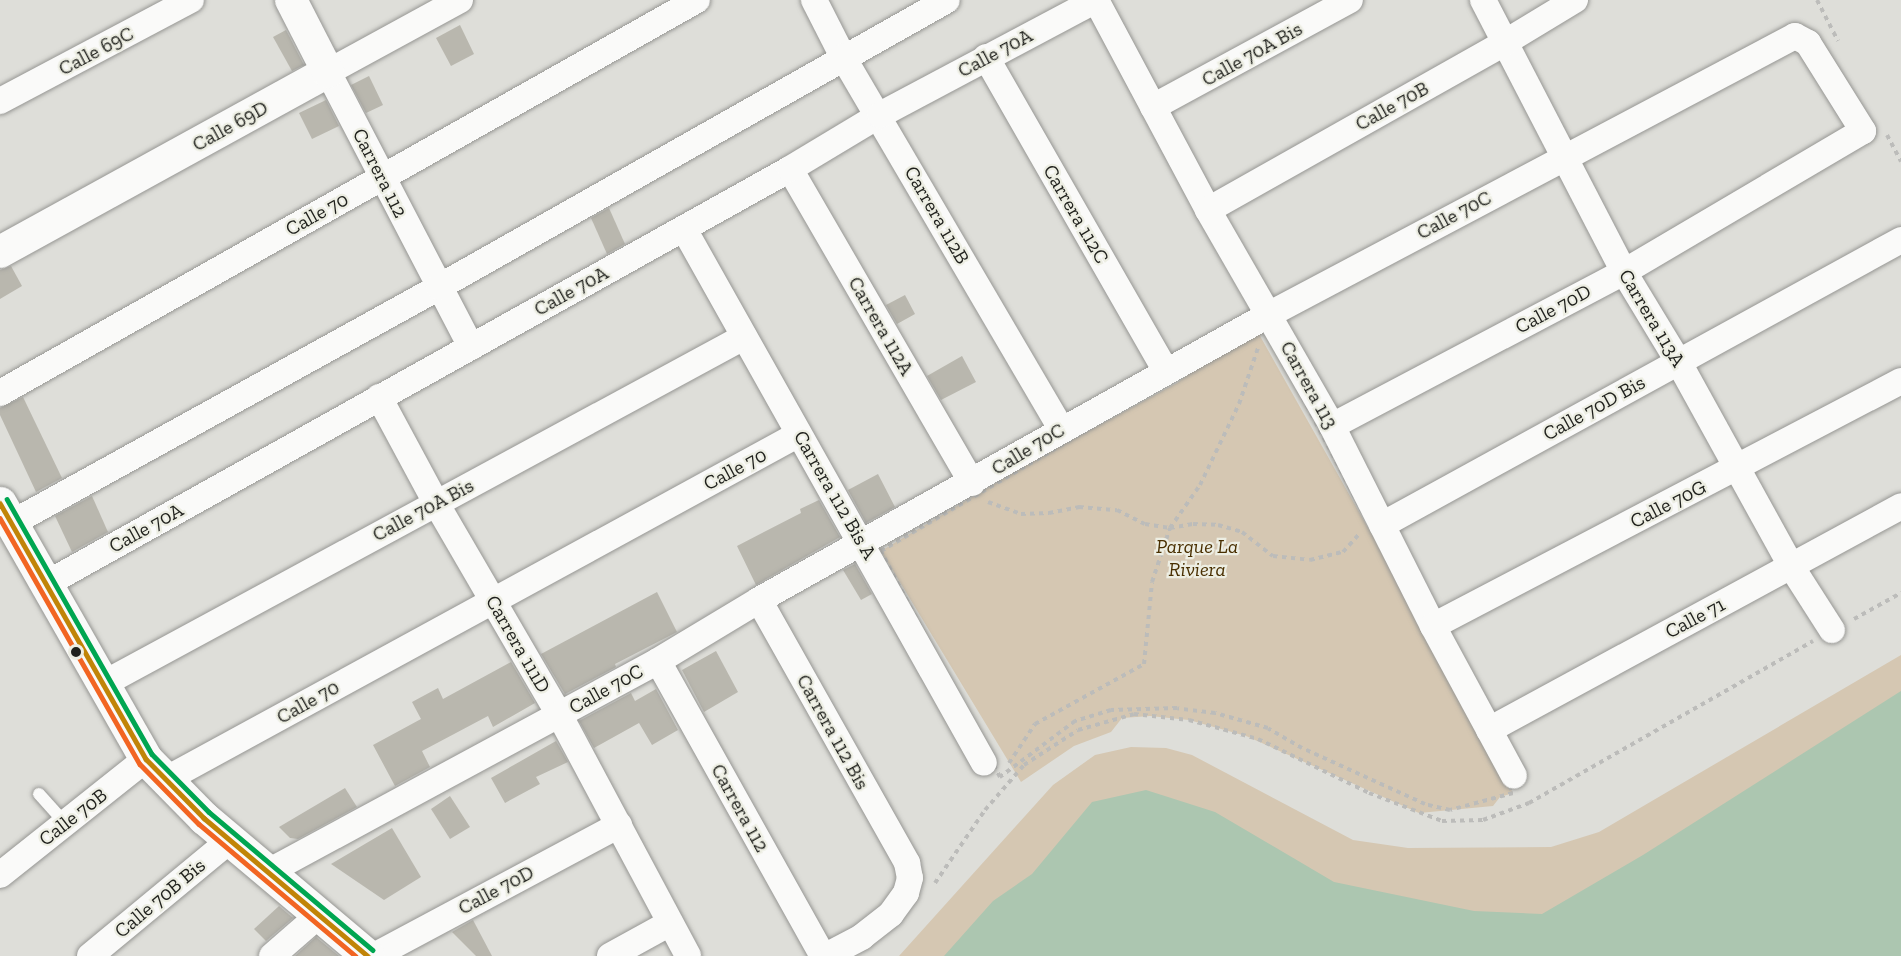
<!DOCTYPE html>
<style>
body{margin:0}
#map{position:relative;width:1901px;height:956px;overflow:hidden;background:#deded9;font-family:"Zilla Slab",serif}
div>[style]{position:absolute}
[style*='--x']{left:calc(var(--x)*1px);top:calc(var(--y)*1px);width:calc(var(--w)*1px);rotate:calc(var(--a)*1deg)}
.green>*{inset:0;background:#d5c7b2}
.water>*{inset:0;background:#acc6b0}
.building>*{inset:0;background:#b9b7ae}
.path>*{height:4px;margin-top:-2px;transform-origin:0;background:repeating-linear-gradient(90deg,#bcbcba 0 4.5px,transparent 0 9px)}
.roads{filter:drop-shadow(0 0 2px #969693) drop-shadow(0 0 2px #969693)}
.service>*{height:12px;margin:-6px;padding:0 6px;transform-origin:6px;border-radius:6px;background:#fafaf9}
.minor>*{height:26px;margin:-13px;padding:0 13px;transform-origin:13px;border-radius:13px;background:#fafaf9}
.tertiary>*{height:32px;margin:-16px;padding:0 16px;transform-origin:16px;border-radius:16px;background:#fafaf9}
.secondary>*{height:33px;margin:-16.5px;padding:0 16.5px;transform-origin:16.5px;border-radius:16.5px;background:#fafaf9}
.bus-1>*{height:4.5px;margin:-2.25px;padding:0 2.25px;transform-origin:2.25px;border-radius:2.25px;background:#c18407}
.bus-2>*{height:4.5px;margin:-2.25px;padding:0 2.25px;transform-origin:2.25px;border-radius:2.25px;background:#f26522}
.bus-3>*{height:4.5px;margin:-2.25px;padding:0 2.25px;transform-origin:2.25px;border-radius:2.25px;background:#00a651}
.dots>*{width:16px;height:16px;translate:-50% -50%;box-sizing:border-box;border:3px solid #edeee3;border-radius:50%}
span{translate:-50% -50%;white-space:nowrap;text-align:center;line-height:1.15;-webkit-text-stroke:4.5px #edeee3;paint-order:stroke}
.street-label{font-size:20px;color:#1f201c}
.park-label{font-size:20px;color:#492f01;font-style:italic}
</style>
<div id="map">
<div class="green">
<div style="clip-path:polygon(1270px 314px,1260px 336px,1372px 535px,1374px 533px,1513px 793px,1500px 797px,1493px 806px,1419px 813px,1246px 736px,1189px 720px,1150px 716px,1122px 718px,1111px 732px,1074px 746px,1021px 782px,881px 551px,1037px 459px,1177px 383px)"></div>
<div style="clip-path:polygon(1901px 655px,1901px 956px,899px 956px,1053px 785px,1095px 755px,1131px 747px,1166px 748px,1192px 755px,1353px 840px,1408px 848px,1551px 847px,1599px 832px)"></div>
</div>
<div class="water">
<div style="clip-path:polygon(1901px 691px,1901px 956px,944px 956px,993px 901px,1032px 874px,1092px 802px,1146px 790px,1215px 812px,1334px 882px,1474px 911px,1542px 914px,1643px 855px)"></div>
</div>
<div class="building">
<div style="clip-path:polygon(460px 25px,474px 54px,451px 66px,436px 38px)"></div>
<div style="clip-path:polygon(286px 30px,304px 65px,292px 71px,273px 37px)"></div>
<div style="clip-path:polygon(369px 76px,383px 105px,366px 113px,351px 85px)"></div>
<div style="clip-path:polygon(326px 100px,339px 126px,312px 139px,299px 113px)"></div>
<div style="clip-path:polygon(609px 208px,625px 244px,607px 254px,591px 218px)"></div>
<div style="clip-path:polygon(11px 266px,22px 286px,0 299px,0 270px)"></div>
<div style="clip-path:polygon(905px 295px,915px 314px,897px 324px,886px 305px)"></div>
<div style="clip-path:polygon(962px 356px,976px 382px,941px 400px,927px 376px)"></div>
<div style="clip-path:polygon(23px 397px,62px 478px,36px 492px,0 415px,0 408px)"></div>
<div style="clip-path:polygon(878px 474px,895px 507px,866px 523px,848px 490px)"></div>
<div style="clip-path:polygon(92px 496px,108px 532px,72px 552px,55px 516px)"></div>
<div style="clip-path:polygon(819px 500px,840px 537px,756px 585px,737px 546px,801px 513px,800px 509px)"></div>
<div style="clip-path:polygon(855px 564px,872px 594px,861px 600px,843px 570px)"></div>
<div style="clip-path:polygon(657px 592px,677px 632px,615px 664px,616px 667px,565px 694px,541px 654px)"></div>
<div style="clip-path:polygon(716px 651px,738px 692px,704px 712px,682px 670px)"></div>
<div style="clip-path:polygon(511px 662px,535px 703px,493px 727px,488px 716px,422px 751px,430px 767px,395px 786px,373px 745px,421px 719px,412px 702px,438px 688px,443px 699px)"></div>
<div style="clip-path:polygon(656px 689px,678px 730px,652px 745px,639px 723px,594px 748px,579px 721px,631px 693px,635px 701px)"></div>
<div style="clip-path:polygon(556px 741px,568px 762px,536px 777px,540px 784px,505px 803px,491px 778px)"></div>
<div style="clip-path:polygon(345px 788px,357px 807px,298px 839px,290px 838px,279px 827px)"></div>
<div style="clip-path:polygon(450px 796px,470px 827px,450px 839px,431px 809px)"></div>
<div style="clip-path:polygon(392px 828px,421px 877px,384px 900px,331px 864px)"></div>
<div style="clip-path:polygon(279px 906px,293px 918px,266px 941px,254px 929px)"></div>
<div style="clip-path:polygon(473px 920px,492px 956px,476px 956px,452px 932px)"></div>
<div style="clip-path:polygon(316px 937px,339px 956px,295px 956px)"></div>
</div>
<div class="path">
<div style="--x:1817;--y:0;--w:46;--a:62.9"></div>
<div style="--x:1887;--y:135;--w:30;--a:62"></div>
<div style="--x:1265;--y:326;--w:224;--a:62.3"></div>
<div style="--x:1369;--y:524;--w:305;--a:61.8"></div>
<div style="--x:1513;--y:793;--w:65;--a:164.9"></div>
<div style="--x:1450;--y:810;--w:26;--a:-167"></div>
<div style="--x:1425;--y:804;--w:135;--a:-155.5"></div>
<div style="--x:1302;--y:748;--w:39;--a:-150"></div>
<div style="--x:1268;--y:728;--w:55;--a:-164.2"></div>
<div style="--x:1215;--y:713;--w:38;--a:-173"></div>
<div style="--x:1177;--y:708;--w:66;--a:178.3"></div>
<div style="--x:1111;--y:710;--w:38;--a:163"></div>
<div style="--x:1075;--y:721;--w:94;--a:143.3"></div>
<div style="--x:1000;--y:777;--w:255;--a:-117.8"></div>
<div style="--x:881;--y:551;--w:445;--a:-30.4"></div>
<div style="--x:988;--y:502;--w:35;--a:20"></div>
<div style="--x:1021;--y:514;--w:28;--a:-2"></div>
<div style="--x:1049;--y:513;--w:31;--a:-11"></div>
<div style="--x:1079;--y:507;--w:38;--a:5"></div>
<div style="--x:1117;--y:510;--w:31;--a:27"></div>
<div style="--x:1145;--y:524;--w:25;--a:9"></div>
<div style="--x:1170;--y:528;--w:23;--a:-10"></div>
<div style="--x:1193;--y:524;--w:25;--a:2"></div>
<div style="--x:1218;--y:525;--w:25;--a:16"></div>
<div style="--x:1242;--y:532;--w:39;--a:38"></div>
<div style="--x:1273;--y:556;--w:37;--a:6"></div>
<div style="--x:1310;--y:560;--w:34;--a:-14"></div>
<div style="--x:1343;--y:552;--w:25;--a:-48"></div>
<div style="--x:1854;--y:619;--w:54;--a:-29"></div>
<div style="--x:1009;--y:763;--w:47;--a:-56.3"></div>
<div style="--x:1035;--y:724;--w:124;--a:-28.8"></div>
<div style="--x:1144;--y:664;--w:82;--a:-84.4"></div>
<div style="--x:1152;--y:582;--w:57;--a:-71.6"></div>
<div style="--x:1170;--y:528;--w:52;--a:-55.1"></div>
<div style="--x:1200;--y:485;--w:90;--a:-64.3"></div>
<div style="--x:1239;--y:404;--w:59;--a:-71.3"></div>
<div style="--x:935;--y:883;--w:88;--a:-55.6"></div>
<div style="--x:985;--y:810;--w:60;--a:-49.1"></div>
<div style="--x:1024;--y:765;--w:64;--a:-32.9"></div>
<div style="--x:1078;--y:730;--w:58;--a:-15.9"></div>
<div style="--x:1134;--y:714;--w:55;--a:6.2"></div>
<div style="--x:1189;--y:720;--w:72;--a:15.4"></div>
<div style="--x:1258;--y:739;--w:123;--a:25.9"></div>
<div style="--x:1369;--y:793;--w:78;--a:21"></div>
<div style="--x:1442;--y:821;--w:41;--a:-1.4"></div>
<div style="--x:1483;--y:820;--w:49;--a:-20.3"></div>
<div style="--x:1529;--y:803;--w:327;--a:-29.7"></div>
</div>
<div class="roads">
<div class="service">
<div style="--x:39;--y:794;--w:39;--a:48"></div>
</div>
<div class="minor">
<div style="--x:460;--y:0;--w:150;--a:151.4"></div>
<div style="--x:328;--y:72;--w:310;--a:62.5"></div>
<div style="--x:814;--y:0;--w:64;--a:63"></div>
<div style="--x:843;--y:57;--w:431;--a:59.6"></div>
<div style="--x:1096;--y:0;--w:238;--a:61.9"></div>
<div style="--x:1208;--y:210;--w:249;--a:60.1"></div>
<div style="--x:1332;--y:426;--w:224;--a:63.2"></div>
<div style="--x:1433;--y:626;--w:170;--a:61.6"></div>
<div style="--x:1483;--y:0;--w:306;--a:62.6"></div>
<div style="--x:1624;--y:272;--w:104;--a:58.8"></div>
<div style="--x:1678;--y:361;--w:234;--a:61.1"></div>
<div style="--x:1791;--y:566;--w:76;--a:57.4"></div>
<div style="--x:986;--y:57;--w:361;--a:60.2"></div>
<div style="--x:0;--y:101;--w:216;--a:-27.9"></div>
<div style="--x:1153;--y:107;--w:224;--a:-28.5"></div>
<div style="--x:790;--y:169;--w:363;--a:59.9"></div>
<div style="--x:1208;--y:210;--w:340;--a:-29.4"></div>
<div style="--x:1504;--y:43;--w:83;--a:-31.2"></div>
<div style="--x:684;--y:229;--w:612;--a:60.67"></div>
<div style="--x:0;--y:393;--w:800;--a:-29.42"></div>
<div style="--x:379;--y:397;--w:120;--a:61.7"></div>
<div style="--x:436;--y:503;--w:244;--a:59.8"></div>
<div style="--x:559;--y:714;--w:274;--a:61.9"></div>
<div style="--x:12;--y:523;--w:488;--a:-28.9"></div>
<div style="--x:439;--y:287;--w:583;--a:-29.46"></div>
<div style="--x:1382;--y:525;--w:592;--a:-28.77"></div>
<div style="--x:46;--y:584;--w:852;--a:-29.15"></div>
<div style="--x:790;--y:169;--w:105;--a:-31"></div>
<div style="--x:880;--y:115;--w:245;--a:-28"></div>
<div style="--x:759;--y:600;--w:302;--a:60.6"></div>
<div style="--x:907;--y:863;--w:15;--a:79"></div>
<div style="--x:910;--y:878;--w:16;--a:105"></div>
<div style="--x:906;--y:893;--w:26;--a:126"></div>
<div style="--x:891;--y:914;--w:37;--a:142"></div>
<div style="--x:862;--y:937;--w:41;--a:152.2"></div>
<div style="--x:1433;--y:626;--w:528;--a:-27.63"></div>
<div style="--x:658;--y:661;--w:338;--a:60.8"></div>
<div style="--x:103;--y:684;--w:729;--a:-28.43"></div>
<div style="--x:1489;--y:730;--w:469;--a:-28.5"></div>
<div style="--x:165;--y:780;--w:722;--a:-28.62"></div>
<div style="--x:268;--y:872;--w:443;--a:-28.4"></div>
<div style="--x:658;--y:661;--w:118;--a:-31.1"></div>
<div style="--x:759;--y:600;--w:586;--a:-29.24"></div>
<div style="--x:1270;--y:314;--w:594;--a:-27.9"></div>
<div style="--x:1795;--y:36;--w:15;--a:28"></div>
<div style="--x:1808;--y:43;--w:104;--a:58"></div>
<div style="--x:1863;--y:131;--w:277;--a:149.5"></div>
<div style="--x:1624;--y:272;--w:330;--a:152.2"></div>
<div style="--x:0;--y:875;--w:186;--a:-38.5"></div>
<div style="--x:90;--y:956;--w:182;--a:-39.6"></div>
<div style="--x:272;--y:956;--w:62;--a:-41.1"></div>
<div style="--x:374;--y:956;--w:278;--a:-28.1"></div>
<div style="--x:610;--y:956;--w:68;--a:-28.8"></div>
</div>
<div class="tertiary">
<div style="--x:0;--y:252;--w:374;--a:-28.8"></div>
<div style="--x:328;--y:72;--w:81;--a:-117.2"></div>
</div>
<div class="secondary">
<div style="--x:0;--y:503;--w:295;--a:60.3"></div>
<div style="--x:146;--y:759;--w:83;--a:45.5"></div>
<div style="--x:204;--y:818;--w:214;--a:40.1"></div>
</div>
</div>
<div class="bus-1">
<div style="--x:0;--y:503;--w:295;--a:60.3"></div>
<div style="--x:146;--y:759;--w:83;--a:45.5"></div>
<div style="--x:204;--y:818;--w:214;--a:40.1"></div>
</div>
<div class="bus-2">
<div style="--x:0;--y:518;--w:283;--a:60.4"></div>
<div style="--x:140;--y:764;--w:84;--a:45.5"></div>
<div style="--x:199;--y:824;--w:205;--a:40.1"></div>
</div>
<div class="bus-3">
<div style="--x:7;--y:499;--w:293;--a:60.4"></div>
<div style="--x:152;--y:754;--w:81;--a:45.5"></div>
<div style="--x:209;--y:812;--w:214;--a:40.1"></div>
</div>
<div class="dots">
<div style="left:76px;top:652px;background:#1f201c"></div>
</div>
<div class="street-label">
<span style="left:96px;top:51px;rotate:-28deg">Calle 69C</span>
<span style="left:995px;top:53px;rotate:-28deg">Calle 70A</span>
<span style="left:1252px;top:54px;rotate:-29deg">Calle 70A Bis</span>
<span style="left:1392px;top:106px;rotate:-29deg">Calle 70B</span>
<span style="left:230px;top:126px;rotate:-29deg">Calle 69D</span>
<span style="left:380px;top:173px;rotate:63deg">Carrera 112</span>
<span style="left:317px;top:214px;rotate:-29deg">Calle 70</span>
<span style="left:1076px;top:214px;rotate:60deg">Carrera 112C</span>
<span style="left:937px;top:215px;rotate:60deg">Carrera 112B</span>
<span style="left:1454px;top:215px;rotate:-28deg">Calle 70C</span>
<span style="left:571px;top:291px;rotate:-29deg">Calle 70A</span>
<span style="left:1553px;top:309px;rotate:-28deg">Calle 70D</span>
<span style="left:1652px;top:318px;rotate:59deg">Carrera 113A</span>
<span style="left:881px;top:326px;rotate:60deg">Carrera 112A</span>
<span style="left:1309px;top:385px;rotate:61deg">Carrera 113</span>
<span style="left:1594px;top:408px;rotate:-29deg">Calle 70D Bis</span>
<span style="left:1028px;top:449px;rotate:-31deg">Calle 70C</span>
<span style="left:735px;top:469px;rotate:-28deg">Calle 70</span>
<span style="left:835px;top:495px;rotate:60deg">Carrera 112 Bis A</span>
<span style="left:1668px;top:504px;rotate:-27deg">Calle 70G</span>
<span style="left:423px;top:510px;rotate:-28deg">Calle 70A Bis</span>
<span style="left:146px;top:528px;rotate:-29deg">Calle 70A</span>
<span style="left:1695px;top:618px;rotate:-28deg">Calle 71</span>
<span style="left:518px;top:644px;rotate:60deg">Carrera 111D</span>
<span style="left:606px;top:689px;rotate:-29deg">Calle 70C</span>
<span style="left:308px;top:702px;rotate:-29deg">Calle 70</span>
<span style="left:833px;top:732px;rotate:61deg">Carrera 112 Bis</span>
<span style="left:740px;top:808px;rotate:61deg">Carrera 112</span>
<span style="left:73px;top:817px;rotate:-38deg">Calle 70B</span>
<span style="left:496px;top:890px;rotate:-28deg">Calle 70D</span>
<span style="left:160px;top:898px;rotate:-40deg">Calle 70B Bis</span>
</div>
<div class="park-label">
<span style="left:1197px;top:558px">Parque La<br>Riviera</span>
</div>
</div>
